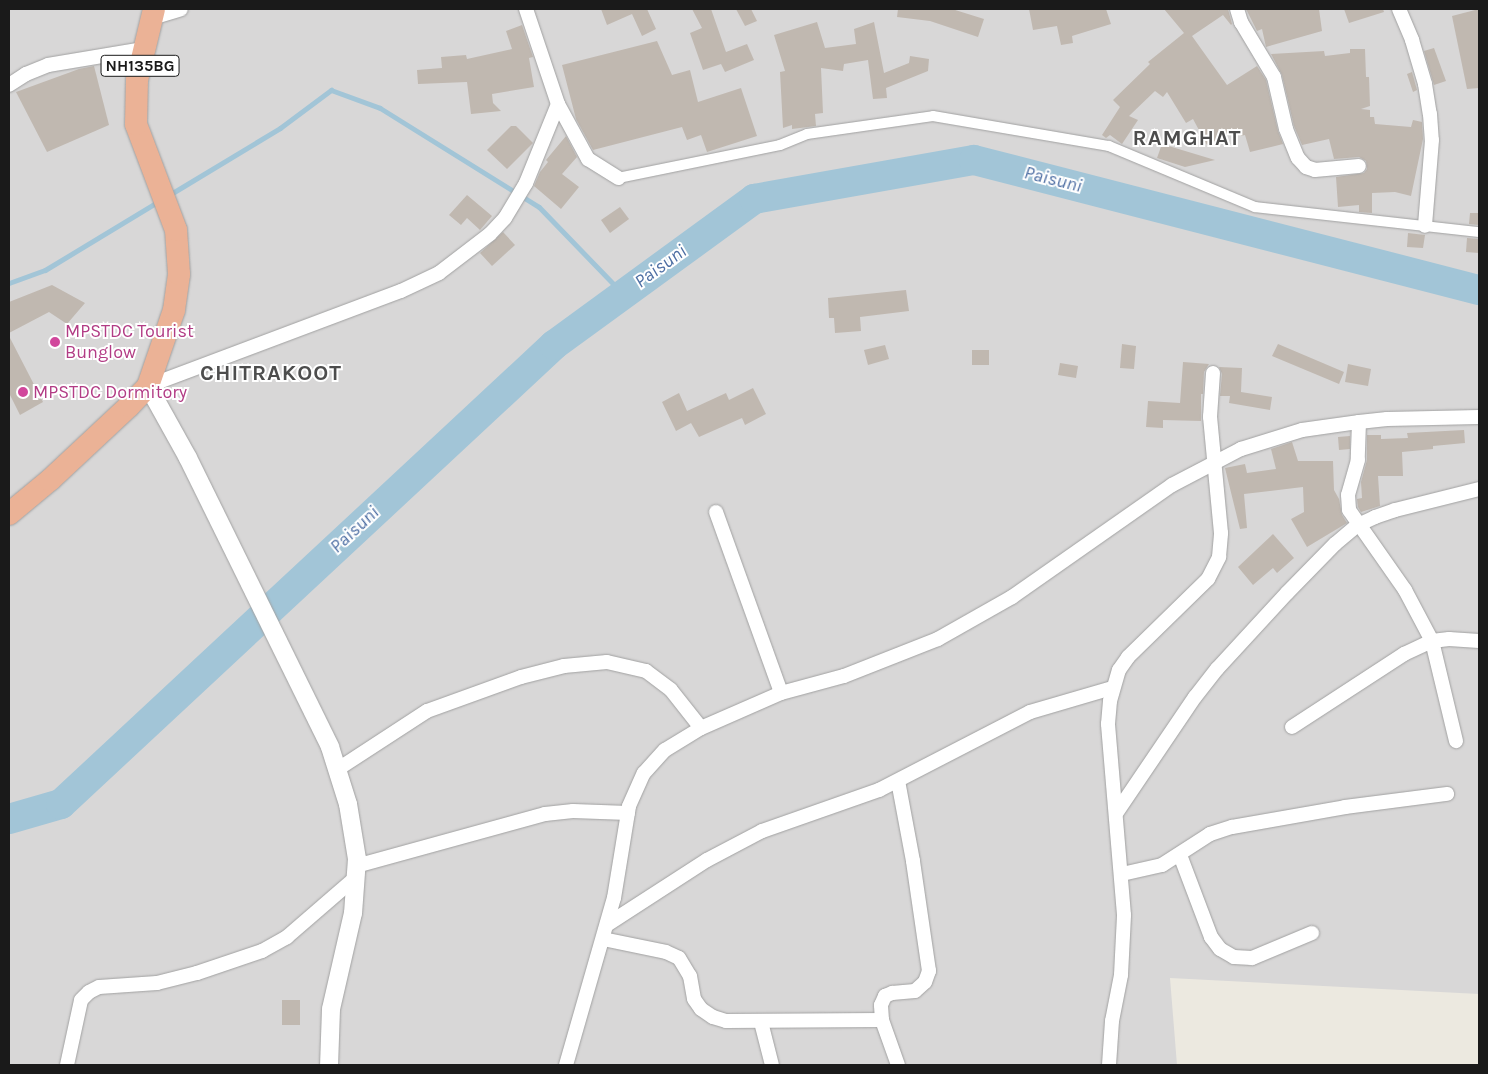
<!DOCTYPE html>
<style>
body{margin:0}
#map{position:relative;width:1488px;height:1074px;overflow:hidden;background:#ece9e0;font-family:Karla,sans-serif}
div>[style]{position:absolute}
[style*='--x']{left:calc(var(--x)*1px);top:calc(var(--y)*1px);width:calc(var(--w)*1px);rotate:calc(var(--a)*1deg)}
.residential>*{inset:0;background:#d8d7d7}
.stream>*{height:5px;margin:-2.5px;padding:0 2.5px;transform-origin:2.5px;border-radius:2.5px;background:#a2c5d7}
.river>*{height:30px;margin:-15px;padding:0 15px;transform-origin:15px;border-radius:15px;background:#a2c5d7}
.building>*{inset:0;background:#c0b8b0}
.roads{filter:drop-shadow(0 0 1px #a1a1a1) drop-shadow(0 0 1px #a1a1a1)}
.pedestrian>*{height:10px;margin:-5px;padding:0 5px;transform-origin:5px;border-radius:5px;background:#fff}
.minor>*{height:14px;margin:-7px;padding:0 7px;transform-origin:7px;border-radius:7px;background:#fff}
.tertiary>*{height:18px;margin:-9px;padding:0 9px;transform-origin:9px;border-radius:9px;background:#fff}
.trunk>*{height:22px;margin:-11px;padding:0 11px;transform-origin:11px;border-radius:11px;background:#ebb296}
.dots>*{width:14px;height:14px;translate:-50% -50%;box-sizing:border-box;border:2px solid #fff;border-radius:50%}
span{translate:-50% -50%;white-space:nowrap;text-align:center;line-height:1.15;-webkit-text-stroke:4px #fff;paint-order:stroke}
.shield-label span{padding:1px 4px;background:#fff;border:1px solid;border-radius:4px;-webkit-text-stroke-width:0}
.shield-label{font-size:16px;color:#1a1a1a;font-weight:700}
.hotel-label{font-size:18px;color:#b23c85}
.left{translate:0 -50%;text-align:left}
.water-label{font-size:19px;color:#4d6ea3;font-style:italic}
.district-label{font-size:22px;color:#4d4d4d;font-weight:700;letter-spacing:1px}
.frame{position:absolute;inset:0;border:10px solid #1a1a1a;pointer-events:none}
</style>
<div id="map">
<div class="residential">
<div style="clip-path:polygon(9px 9px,1479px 9px,1479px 994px,1170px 978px,1177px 1065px,9px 1065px)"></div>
</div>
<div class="stream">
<div style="--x:169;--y:195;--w:130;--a:-31.1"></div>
<div style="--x:280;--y:128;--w:64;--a:-36.7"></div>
<div style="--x:331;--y:90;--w:52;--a:20.2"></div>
<div style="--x:380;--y:108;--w:187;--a:31.9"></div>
<div style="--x:539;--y:207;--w:121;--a:46"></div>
<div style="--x:9;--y:283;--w:38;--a:-20"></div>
<div style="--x:45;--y:270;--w:133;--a:-31.2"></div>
</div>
<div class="river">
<div style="--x:9;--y:819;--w:54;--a:-16.1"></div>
<div style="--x:61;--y:804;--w:674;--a:-42.95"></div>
<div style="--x:554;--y:345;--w:248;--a:-36.1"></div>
<div style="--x:754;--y:199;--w:223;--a:-10.1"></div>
<div style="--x:974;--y:160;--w:521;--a:14.44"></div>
</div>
<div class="building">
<div style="clip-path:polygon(601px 9px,647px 9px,656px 29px,642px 36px,632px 14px,607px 25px)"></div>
<div style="clip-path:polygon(692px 9px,711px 9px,726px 52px,747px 44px,754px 60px,725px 72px,721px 64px,703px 70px,690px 33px,702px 28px)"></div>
<div style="clip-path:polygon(736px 9px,751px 9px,757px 21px,745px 26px)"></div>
<div style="clip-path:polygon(898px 9px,952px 9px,984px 19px,978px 37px,930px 21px,897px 17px)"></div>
<div style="clip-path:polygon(1029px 9px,1106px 9px,1111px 24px,1072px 36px,1073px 43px,1061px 45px,1057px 26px,1033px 30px)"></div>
<div style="clip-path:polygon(1164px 9px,1228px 9px,1232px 24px,1231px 25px,1223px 15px,1192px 36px,1227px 85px,1257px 66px,1266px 80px,1278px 131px,1283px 144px,1250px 152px,1245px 135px,1241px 136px,1238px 129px,1207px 145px,1193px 119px,1186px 123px,1167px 92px,1163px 97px,1155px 91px,1129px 116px,1138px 120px,1122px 144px,1110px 135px,1106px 138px,1102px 135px,1120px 107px,1113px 100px,1150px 64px,1148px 62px,1184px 33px)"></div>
<div style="clip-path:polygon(1246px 9px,1319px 9px,1322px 31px,1266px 47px,1262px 29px,1257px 31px)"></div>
<div style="clip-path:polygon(1344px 9px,1383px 9px,1384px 12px,1349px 23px)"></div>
<div style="clip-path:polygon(1479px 9px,1479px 88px,1467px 89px,1452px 16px)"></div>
<div style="clip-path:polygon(817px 22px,825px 48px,856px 44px,854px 29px,874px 22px,884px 73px,909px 63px,910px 56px,929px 59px,928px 71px,886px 88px,887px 98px,873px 99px,868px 60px,844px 64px,843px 71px,821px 68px,823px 113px,815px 114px,816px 126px,792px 129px,792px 125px,783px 128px,780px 72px,785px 71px,774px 35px)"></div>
<div style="clip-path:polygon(522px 25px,533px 57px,529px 58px,534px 87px,492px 94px,493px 103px,501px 111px,471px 114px,467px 82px,418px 84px,417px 70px,442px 68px,441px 57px,466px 55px,467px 59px,512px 49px,506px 31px)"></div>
<div style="clip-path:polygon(657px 41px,672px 75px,690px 70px,698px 102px,741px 88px,757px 136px,707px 152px,701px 135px,687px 140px,682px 127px,593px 150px,576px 119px,562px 65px)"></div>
<div style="clip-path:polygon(1434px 48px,1446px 81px,1434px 85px,1424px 51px)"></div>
<div style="clip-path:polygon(1350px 49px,1365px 49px,1366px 77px,1369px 77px,1370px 106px,1361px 109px,1370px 110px,1370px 117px,1374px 117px,1375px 124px,1411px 127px,1413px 120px,1422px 122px,1423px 139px,1411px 196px,1395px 192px,1372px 193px,1372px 213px,1359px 212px,1359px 205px,1338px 207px,1336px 177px,1364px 173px,1367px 169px,1366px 161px,1359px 157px,1334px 159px,1329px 139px,1302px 145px,1294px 126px,1282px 75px,1271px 54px,1324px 51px,1325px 56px,1350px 53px)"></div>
<div style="clip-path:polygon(94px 66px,109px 125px,47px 152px,16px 92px,79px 69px)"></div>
<div style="clip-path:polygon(1412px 72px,1417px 90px,1413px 92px,1407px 74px)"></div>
<div style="clip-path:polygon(511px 126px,516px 126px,533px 143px,507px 169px,487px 150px)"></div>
<div style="clip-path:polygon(566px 136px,577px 157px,562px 174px,579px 187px,561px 209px,534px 186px,540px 172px,548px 162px,546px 160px)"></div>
<div style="clip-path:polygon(1162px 144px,1215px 160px,1185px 167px,1157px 158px)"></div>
<div style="clip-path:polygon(467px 195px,492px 216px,480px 230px,467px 218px,461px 225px,449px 215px)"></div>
<div style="clip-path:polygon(620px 207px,629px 219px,610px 233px,601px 220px)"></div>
<div style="clip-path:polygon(1470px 213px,1479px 213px,1479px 225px,1469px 224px)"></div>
<div style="clip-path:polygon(503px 232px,515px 245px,492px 266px,480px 253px)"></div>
<div style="clip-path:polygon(1408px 233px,1425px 235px,1423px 248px,1407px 247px)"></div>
<div style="clip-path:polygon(1467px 238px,1479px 239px,1479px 253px,1466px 252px)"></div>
<div style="clip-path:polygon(52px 285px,85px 303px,67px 324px,49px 312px,9px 333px,9px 302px)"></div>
<div style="clip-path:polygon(906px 290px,909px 311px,860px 317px,861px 331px,835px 333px,834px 318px,829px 318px,828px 298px)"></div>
<div style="clip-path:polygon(9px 336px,43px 402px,20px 415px,9px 393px)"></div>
<div style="clip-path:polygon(1122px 344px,1136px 346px,1134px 369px,1120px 368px)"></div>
<div style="clip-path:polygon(1278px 344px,1344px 372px,1339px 384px,1272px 356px)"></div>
<div style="clip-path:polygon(885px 345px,889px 359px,868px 365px,864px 350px)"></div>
<div style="clip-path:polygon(972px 350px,989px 350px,989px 365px,972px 365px)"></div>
<div style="clip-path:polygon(1183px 362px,1209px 364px,1204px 372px,1203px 394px,1201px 394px,1201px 421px,1163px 420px,1163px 428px,1146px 427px,1148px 401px,1180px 403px)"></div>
<div style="clip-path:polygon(1060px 363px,1078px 366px,1076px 378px,1058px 375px)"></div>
<div style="clip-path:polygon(1348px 364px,1371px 369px,1368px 386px,1345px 382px)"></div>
<div style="clip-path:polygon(1219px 367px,1242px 368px,1241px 392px,1272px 397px,1270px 410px,1229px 403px,1230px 396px,1220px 396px,1222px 374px)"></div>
<div style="clip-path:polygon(753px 388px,766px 414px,745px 425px,742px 418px,699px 437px,691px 423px,676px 431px,662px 402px,679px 393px,687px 411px,726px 393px,729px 400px)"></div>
<div style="clip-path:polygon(1464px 430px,1465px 443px,1433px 446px,1433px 449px,1402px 452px,1403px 476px,1378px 476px,1380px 506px,1361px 512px,1358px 507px,1357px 499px,1362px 498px,1361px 482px,1367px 460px,1367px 435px,1381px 435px,1381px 439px,1408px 438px,1407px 433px)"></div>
<div style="clip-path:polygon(1350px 436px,1350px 449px,1339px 450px,1338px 437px)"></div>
<div style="clip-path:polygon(1292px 442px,1298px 461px,1333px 461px,1334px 490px,1339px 499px,1342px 515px,1347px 523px,1307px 547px,1291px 519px,1304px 512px,1303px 487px,1244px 494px,1247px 528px,1240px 529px,1225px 468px,1245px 464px,1247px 473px,1276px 469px,1271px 449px)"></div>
<div style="clip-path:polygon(1273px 534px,1294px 558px,1277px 573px,1273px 568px,1253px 585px,1238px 567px)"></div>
<div style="clip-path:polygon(282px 1000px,300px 1000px,300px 1025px,282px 1025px)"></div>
</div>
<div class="roads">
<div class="pedestrian">
<div style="--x:618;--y:178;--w:165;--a:-11.5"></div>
<div style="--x:780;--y:145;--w:29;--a:-22"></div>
<div style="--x:807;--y:134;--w:127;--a:-8.1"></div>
<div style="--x:933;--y:116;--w:179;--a:9.7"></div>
<div style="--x:1109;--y:146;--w:158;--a:22.7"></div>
<div style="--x:1255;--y:207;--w:225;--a:6.4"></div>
</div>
<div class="minor">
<div style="--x:526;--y:9;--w:100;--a:71.4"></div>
<div style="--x:558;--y:104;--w:63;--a:61.4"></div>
<div style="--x:588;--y:159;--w:36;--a:32"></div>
<div style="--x:1237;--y:9;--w:14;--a:73"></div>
<div style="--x:1241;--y:22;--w:64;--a:59"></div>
<div style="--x:1274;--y:77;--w:53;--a:77"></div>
<div style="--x:1286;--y:129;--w:31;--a:68"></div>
<div style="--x:1298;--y:158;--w:12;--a:48"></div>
<div style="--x:1306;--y:167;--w:9;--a:18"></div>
<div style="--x:1315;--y:170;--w:44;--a:-5.2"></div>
<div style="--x:1399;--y:9;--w:34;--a:67"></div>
<div style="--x:1412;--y:40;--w:46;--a:73.5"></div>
<div style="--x:1425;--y:84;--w:30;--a:81"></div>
<div style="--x:1430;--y:114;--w:26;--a:86"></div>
<div style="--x:1432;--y:140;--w:86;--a:94.7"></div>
<div style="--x:152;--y:18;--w:30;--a:-17"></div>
<div style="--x:9;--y:85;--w:20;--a:-33"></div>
<div style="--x:26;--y:74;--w:24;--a:-22"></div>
<div style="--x:48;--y:65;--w:97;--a:-9.5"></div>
<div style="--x:148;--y:386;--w:270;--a:-20.6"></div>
<div style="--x:401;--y:291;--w:42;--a:-25.3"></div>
<div style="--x:439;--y:273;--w:64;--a:-37.4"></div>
<div style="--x:490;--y:234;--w:22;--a:-47"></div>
<div style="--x:505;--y:218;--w:41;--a:-59"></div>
<div style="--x:526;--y:183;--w:85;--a:-67.9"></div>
<div style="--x:1359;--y:422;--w:38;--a:92"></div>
<div style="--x:1358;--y:460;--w:36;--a:106"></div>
<div style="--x:1348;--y:495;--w:15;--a:86"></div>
<div style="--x:1349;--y:510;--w:98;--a:55"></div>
<div style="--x:1405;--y:590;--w:58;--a:62.1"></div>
<div style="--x:1432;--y:641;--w:103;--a:76.5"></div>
<div style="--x:716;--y:512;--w:192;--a:70.2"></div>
<div style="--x:1292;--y:727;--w:134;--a:-33.1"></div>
<div style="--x:1404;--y:654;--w:31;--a:-25"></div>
<div style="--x:1432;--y:641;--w:17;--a:-7"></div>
<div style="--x:1449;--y:639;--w:30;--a:4"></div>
<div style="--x:338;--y:769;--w:106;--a:-33.1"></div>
<div style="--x:427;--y:711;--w:100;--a:-19.9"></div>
<div style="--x:521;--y:677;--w:44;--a:-14.3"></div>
<div style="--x:564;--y:666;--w:43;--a:-5.3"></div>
<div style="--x:607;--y:662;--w:40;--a:13"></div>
<div style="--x:646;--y:671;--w:31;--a:37"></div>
<div style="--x:671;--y:690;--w:48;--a:51.7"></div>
<div style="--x:1117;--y:812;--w:139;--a:-55.9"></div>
<div style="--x:1195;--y:697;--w:36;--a:-52"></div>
<div style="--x:1217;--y:669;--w:103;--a:-47.4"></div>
<div style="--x:1287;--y:593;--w:69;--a:-45.6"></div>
<div style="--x:1335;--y:544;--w:30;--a:-40"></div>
<div style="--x:1358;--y:525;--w:19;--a:-25"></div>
<div style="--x:1375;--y:517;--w:21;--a:-19"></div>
<div style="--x:1395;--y:510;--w:87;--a:-14"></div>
<div style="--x:1180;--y:855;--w:88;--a:69.3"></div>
<div style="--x:1211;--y:937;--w:15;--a:53"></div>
<div style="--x:1220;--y:949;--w:16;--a:30"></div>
<div style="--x:1234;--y:957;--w:18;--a:3"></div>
<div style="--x:1252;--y:958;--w:65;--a:-22.6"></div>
<div style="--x:356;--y:866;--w:196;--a:-15.4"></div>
<div style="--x:545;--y:814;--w:28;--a:-6"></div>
<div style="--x:573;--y:811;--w:55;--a:2.1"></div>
<div style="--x:1122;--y:874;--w:41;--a:-12.7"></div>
<div style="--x:1162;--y:865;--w:57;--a:-32.9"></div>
<div style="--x:1210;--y:834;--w:23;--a:-18"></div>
<div style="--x:1232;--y:827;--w:115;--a:-10"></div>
<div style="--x:1345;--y:807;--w:103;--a:-7.3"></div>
<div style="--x:608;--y:924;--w:118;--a:-32.9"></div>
<div style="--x:707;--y:860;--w:62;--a:-27.8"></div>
<div style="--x:762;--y:831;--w:124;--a:-19.3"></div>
<div style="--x:879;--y:790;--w:170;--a:-27.3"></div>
<div style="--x:1030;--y:712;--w:85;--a:-16.3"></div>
<div style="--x:603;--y:939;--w:64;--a:11.7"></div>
<div style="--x:666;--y:952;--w:14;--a:25"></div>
<div style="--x:679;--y:958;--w:21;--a:59"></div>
<div style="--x:690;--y:976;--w:23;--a:80"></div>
<div style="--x:694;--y:999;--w:12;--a:55"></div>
<div style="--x:701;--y:1009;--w:14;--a:34"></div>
<div style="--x:713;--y:1017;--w:14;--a:17"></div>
<div style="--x:726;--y:1021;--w:156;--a:-0.4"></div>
<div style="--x:761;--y:1022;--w:44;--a:75.7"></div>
<div style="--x:67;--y:1065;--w:66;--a:-77.8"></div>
<div style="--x:81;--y:1000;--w:11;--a:-45"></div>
<div style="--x:89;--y:992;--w:11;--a:-27"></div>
<div style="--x:99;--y:987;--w:58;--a:-3.9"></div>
<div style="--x:157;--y:983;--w:41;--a:-14"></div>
<div style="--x:197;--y:973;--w:69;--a:-18.7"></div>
<div style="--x:262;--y:951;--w:29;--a:-29"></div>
<div style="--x:287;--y:937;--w:90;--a:-40.9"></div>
<div style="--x:566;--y:1065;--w:174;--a:-74"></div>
<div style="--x:614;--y:898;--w:93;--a:-80.7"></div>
<div style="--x:629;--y:806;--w:36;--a:-66"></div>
<div style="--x:644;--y:773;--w:31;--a:-48"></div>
<div style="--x:665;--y:750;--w:42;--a:-31.4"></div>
<div style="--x:701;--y:728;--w:87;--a:-23.6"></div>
<div style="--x:781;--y:693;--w:65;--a:-15.1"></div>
<div style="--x:844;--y:676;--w:101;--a:-21.5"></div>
<div style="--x:938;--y:639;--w:85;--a:-29.6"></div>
<div style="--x:1012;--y:597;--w:195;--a:-35"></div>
<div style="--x:1172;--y:485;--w:78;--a:-27.6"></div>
<div style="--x:1241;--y:449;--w:64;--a:-17.3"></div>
<div style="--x:1302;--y:430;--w:58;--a:-8"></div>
<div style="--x:1359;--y:422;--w:28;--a:-6"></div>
<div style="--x:1387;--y:419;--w:92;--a:-1.2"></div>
<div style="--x:898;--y:1065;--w:48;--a:-109.6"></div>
<div style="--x:882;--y:1020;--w:15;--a:-94"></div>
<div style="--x:881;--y:1005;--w:10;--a:-66"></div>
<div style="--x:885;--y:996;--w:8;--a:-23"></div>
<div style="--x:892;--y:993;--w:23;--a:-5"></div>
<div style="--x:915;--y:991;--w:13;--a:-42"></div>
<div style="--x:925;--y:982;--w:12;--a:-70"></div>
<div style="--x:929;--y:971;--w:111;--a:-98.3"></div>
<div style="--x:913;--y:861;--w:81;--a:-100.6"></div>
<div style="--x:1109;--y:1065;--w:44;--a:-86.1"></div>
<div style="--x:1112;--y:1021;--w:47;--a:-78.9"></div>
<div style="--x:1121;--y:975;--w:60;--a:-87.1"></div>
<div style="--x:1124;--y:915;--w:192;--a:-94.8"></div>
<div style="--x:1108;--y:724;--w:23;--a:-85"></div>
<div style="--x:1110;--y:701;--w:32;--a:-74"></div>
<div style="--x:1119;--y:670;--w:16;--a:-55"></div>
<div style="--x:1128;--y:657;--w:112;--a:-44.3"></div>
<div style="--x:1208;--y:579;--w:25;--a:-63"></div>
<div style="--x:1219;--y:557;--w:24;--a:-85"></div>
<div style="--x:1221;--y:533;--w:117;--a:-95.4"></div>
<div style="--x:1210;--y:417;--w:44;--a:-86.1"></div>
</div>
<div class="tertiary">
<div style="--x:148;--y:386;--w:82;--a:60.9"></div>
<div style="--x:188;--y:458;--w:322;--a:63.8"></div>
<div style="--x:330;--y:747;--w:60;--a:72.5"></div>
<div style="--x:348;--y:804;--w:56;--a:80.7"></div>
<div style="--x:357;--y:859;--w:54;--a:94.2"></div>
<div style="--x:353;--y:913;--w:98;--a:102.9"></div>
<div style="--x:331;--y:1009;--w:56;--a:92"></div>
</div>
<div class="trunk">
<div style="--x:9;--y:514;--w:53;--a:-39.7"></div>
<div style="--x:50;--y:480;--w:108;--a:-43.1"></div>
<div style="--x:129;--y:406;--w:28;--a:-46"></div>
<div style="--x:148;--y:386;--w:80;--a:-71.1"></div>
<div style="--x:174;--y:310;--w:36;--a:-82"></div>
<div style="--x:179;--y:274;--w:44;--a:-93.9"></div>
<div style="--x:176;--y:230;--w:113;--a:-110.7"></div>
<div style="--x:136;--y:124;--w:44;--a:-88.7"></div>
<div style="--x:137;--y:80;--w:73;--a:-76.5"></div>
</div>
</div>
<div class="dots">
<div style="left:55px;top:342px;background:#d1479c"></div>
<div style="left:23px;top:392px;background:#d1479c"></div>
</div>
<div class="shield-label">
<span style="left:140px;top:66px">NH135BG</span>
</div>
<div class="hotel-label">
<span class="left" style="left:65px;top:342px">MPSTDC Tourist<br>Bunglow</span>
<span class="left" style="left:33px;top:392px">MPSTDC Dormitory</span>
</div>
<div class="water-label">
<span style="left:1053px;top:180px;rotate:14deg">Paisuni</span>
<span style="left:661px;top:267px;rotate:-36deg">Paisuni</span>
<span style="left:355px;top:530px;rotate:-43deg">Paisuni</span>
</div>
<div class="district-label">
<span style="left:1187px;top:139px">RAMGHAT</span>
<span style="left:271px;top:374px">CHITRAKOOT</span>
</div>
<div class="frame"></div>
</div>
